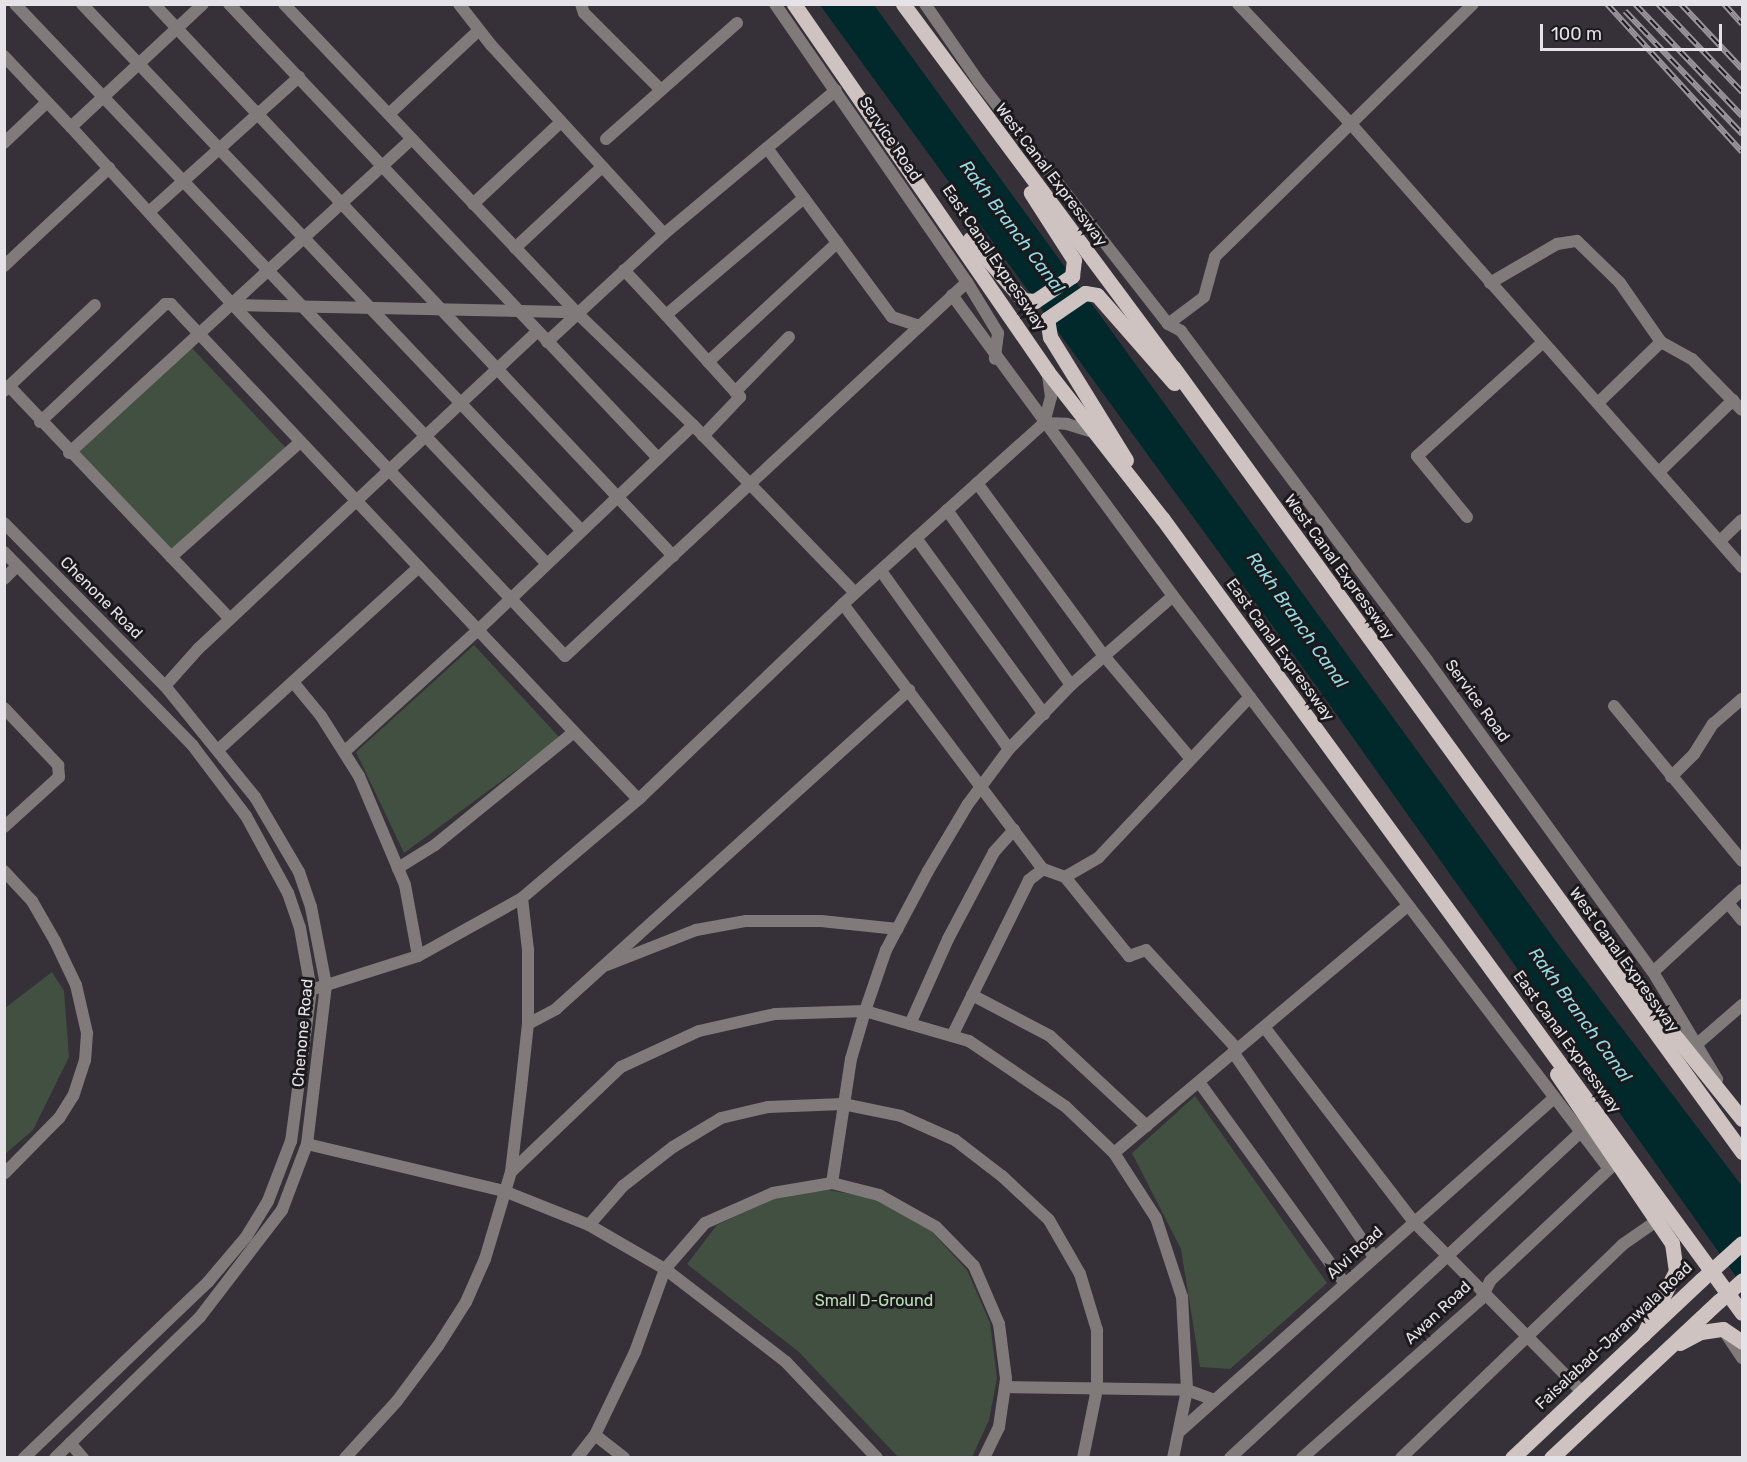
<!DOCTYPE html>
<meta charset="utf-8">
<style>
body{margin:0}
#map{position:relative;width:1747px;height:1462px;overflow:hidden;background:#363038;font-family:Rubik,sans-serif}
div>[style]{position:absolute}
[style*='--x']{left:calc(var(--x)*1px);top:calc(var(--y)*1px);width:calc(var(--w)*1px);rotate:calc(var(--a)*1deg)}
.green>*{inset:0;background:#425041}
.water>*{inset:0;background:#01292c}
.minor>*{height:12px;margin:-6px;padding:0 6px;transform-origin:6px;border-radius:6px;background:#807b7a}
.tertiary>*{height:12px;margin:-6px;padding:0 6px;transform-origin:6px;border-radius:6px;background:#807b7a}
.primary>*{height:15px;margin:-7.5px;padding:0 7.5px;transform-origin:7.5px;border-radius:7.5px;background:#cec3c1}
.rail>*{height:6px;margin-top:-3px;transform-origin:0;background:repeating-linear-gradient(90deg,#1c191d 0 11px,#9a959c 0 22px);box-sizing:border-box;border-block:2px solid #9a959c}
.primary-bridge>*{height:15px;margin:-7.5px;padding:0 7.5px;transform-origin:7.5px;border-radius:7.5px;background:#cec3c1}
span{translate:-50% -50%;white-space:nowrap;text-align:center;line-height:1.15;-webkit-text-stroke:6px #1c191d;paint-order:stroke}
.street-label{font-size:16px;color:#e6e3e8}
.park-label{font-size:16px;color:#b8e0b4}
.water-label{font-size:18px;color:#94dce4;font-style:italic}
.frame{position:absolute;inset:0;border:6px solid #e6e3e8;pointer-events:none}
.scale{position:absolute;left:1540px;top:24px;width:182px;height:27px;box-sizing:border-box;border:3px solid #e6e3e8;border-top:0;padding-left:8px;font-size:18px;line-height:21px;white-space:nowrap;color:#e6e3e8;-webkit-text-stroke:4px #1c191d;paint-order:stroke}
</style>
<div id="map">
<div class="green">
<div style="clip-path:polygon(190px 346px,287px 449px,168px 554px,73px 457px)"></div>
<div style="clip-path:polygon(474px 645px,560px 738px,404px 853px,356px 752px)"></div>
<div style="clip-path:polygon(52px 972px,64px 991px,69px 1057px,33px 1130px,5px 1154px,5px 1008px)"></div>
<div style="clip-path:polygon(1195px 1096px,1327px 1283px,1230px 1369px,1200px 1367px,1181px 1249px,1132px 1153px)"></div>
<div style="clip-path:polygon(828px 1190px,880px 1199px,931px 1231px,967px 1270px,990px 1323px,997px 1378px,989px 1420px,972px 1457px,898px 1457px,799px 1352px,687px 1264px,717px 1225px,777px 1197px)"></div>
</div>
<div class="water">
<div style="clip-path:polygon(820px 5px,874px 5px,1558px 944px,1742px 1186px,1742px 1285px,1317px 687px)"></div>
</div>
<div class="minor">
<div style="--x:15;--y:4;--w:772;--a:46.47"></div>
<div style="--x:82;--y:4;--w:725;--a:46.51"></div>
<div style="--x:154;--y:4;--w:758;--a:46.76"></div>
<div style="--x:229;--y:4;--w:625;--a:46.62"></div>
<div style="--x:284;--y:4;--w:424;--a:46.5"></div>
<div style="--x:576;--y:312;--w:163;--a:44"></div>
<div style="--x:693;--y:425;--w:233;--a:46"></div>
<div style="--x:459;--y:4;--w:52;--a:52"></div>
<div style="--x:491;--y:45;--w:256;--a:47.5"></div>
<div style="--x:664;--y:234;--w:224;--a:-39.9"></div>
<div style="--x:581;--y:4;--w:9;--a:72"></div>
<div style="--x:584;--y:13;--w:109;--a:45"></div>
<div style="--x:775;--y:4;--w:338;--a:55.4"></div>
<div style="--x:967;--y:282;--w:60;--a:58.7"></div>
<div style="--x:998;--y:333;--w:26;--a:97"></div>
<div style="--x:925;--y:4;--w:95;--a:55.3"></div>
<div style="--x:979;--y:82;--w:307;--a:52"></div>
<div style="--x:1238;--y:4;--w:165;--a:46.7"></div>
<div style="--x:1351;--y:124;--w:591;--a:48.57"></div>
<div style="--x:1473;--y:4;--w:361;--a:135.6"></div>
<div style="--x:1215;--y:257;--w:41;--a:105.4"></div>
<div style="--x:1204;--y:297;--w:45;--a:143.1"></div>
<div style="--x:1168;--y:324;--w:15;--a:28"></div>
<div style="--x:1181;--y:331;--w:411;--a:53.2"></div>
<div style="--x:1427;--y:660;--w:385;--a:54.1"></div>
<div style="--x:1653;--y:972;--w:125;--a:59.1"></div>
<div style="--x:4;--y:56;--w:98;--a:46.7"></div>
<div style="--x:71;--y:127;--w:180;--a:-43"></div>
<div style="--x:389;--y:114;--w:123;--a:-43"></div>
<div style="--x:71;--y:127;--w:241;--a:47.7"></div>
<div style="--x:233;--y:305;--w:483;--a:46.6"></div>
<div style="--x:565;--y:656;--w:549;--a:-42.93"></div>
<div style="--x:606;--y:139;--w:175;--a:-41.5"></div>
<div style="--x:4;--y:143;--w:59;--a:-43.6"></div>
<div style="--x:767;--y:148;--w:210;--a:53.5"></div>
<div style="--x:892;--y:317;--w:29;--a:18"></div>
<div style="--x:473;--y:204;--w:120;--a:-43"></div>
<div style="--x:149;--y:212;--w:202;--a:-42"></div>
<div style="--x:515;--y:248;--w:119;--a:-43"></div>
<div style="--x:4;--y:266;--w:144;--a:-43"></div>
<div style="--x:624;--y:270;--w:62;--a:47"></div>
<div style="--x:1490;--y:283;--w:78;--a:-30.2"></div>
<div style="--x:1557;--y:244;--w:20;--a:-9"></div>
<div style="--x:1577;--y:241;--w:60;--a:44.3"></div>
<div style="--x:1620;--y:283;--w:72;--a:55.2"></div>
<div style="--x:1661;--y:342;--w:35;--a:29"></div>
<div style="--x:1692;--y:359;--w:71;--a:45.6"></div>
<div style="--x:952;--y:295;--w:373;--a:53.7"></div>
<div style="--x:1173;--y:596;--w:720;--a:52.73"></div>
<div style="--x:233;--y:305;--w:343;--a:1.2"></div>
<div style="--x:547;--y:342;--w:159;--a:-42.7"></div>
<div style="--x:708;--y:362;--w:176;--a:-42.7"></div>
<div style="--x:9;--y:386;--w:321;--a:46.5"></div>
<div style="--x:4;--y:391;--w:125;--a:-43.4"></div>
<div style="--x:735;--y:392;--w:77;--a:-45.5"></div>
<div style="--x:1599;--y:402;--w:86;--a:-44.1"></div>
<div style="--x:40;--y:422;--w:172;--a:-43.3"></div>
<div style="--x:165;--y:304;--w:6;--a:0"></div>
<div style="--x:171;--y:304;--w:448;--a:46.7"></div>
<div style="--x:478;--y:630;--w:297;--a:-43.6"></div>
<div style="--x:1044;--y:423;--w:23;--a:2"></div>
<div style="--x:1067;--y:424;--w:27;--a:17"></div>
<div style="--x:703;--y:436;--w:54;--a:-46.5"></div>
<div style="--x:740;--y:397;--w:110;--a:-132.1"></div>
<div style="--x:666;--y:315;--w:181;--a:-40.3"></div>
<div style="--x:69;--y:453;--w:465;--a:-42.5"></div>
<div style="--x:1660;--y:471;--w:102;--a:-44.2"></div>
<div style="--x:977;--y:483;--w:216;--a:53.7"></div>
<div style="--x:1105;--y:657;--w:133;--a:49.9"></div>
<div style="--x:947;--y:510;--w:214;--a:54.7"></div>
<div style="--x:1467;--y:517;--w:79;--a:-129.3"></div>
<div style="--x:1417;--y:456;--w:170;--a:-42.1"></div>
<div style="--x:916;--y:538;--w:218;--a:54"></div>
<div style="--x:1720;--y:541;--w:30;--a:-44"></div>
<div style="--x:171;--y:557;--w:173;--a:-41.7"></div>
<div style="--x:881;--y:571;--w:219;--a:54.3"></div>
<div style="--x:4;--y:579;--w:18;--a:-45"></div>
<div style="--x:843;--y:604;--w:332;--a:53"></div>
<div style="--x:1043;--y:869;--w:23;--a:20"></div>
<div style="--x:1065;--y:877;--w:39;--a:-30"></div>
<div style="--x:1099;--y:857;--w:220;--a:-46.7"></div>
<div style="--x:293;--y:682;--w:44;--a:50.5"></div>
<div style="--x:321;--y:716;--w:71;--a:57.7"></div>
<div style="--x:359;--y:776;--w:118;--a:67.1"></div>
<div style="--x:405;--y:885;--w:72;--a:79.6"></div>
<div style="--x:418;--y:956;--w:112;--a:162.4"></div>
<div style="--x:165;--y:686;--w:50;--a:-48.3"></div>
<div style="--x:198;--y:649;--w:464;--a:-43.1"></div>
<div style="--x:1614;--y:706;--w:201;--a:50.4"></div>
<div style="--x:4;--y:708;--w:79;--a:46.5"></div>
<div style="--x:58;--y:765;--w:12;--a:85"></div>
<div style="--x:59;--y:777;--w:74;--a:137.7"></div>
<div style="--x:574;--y:732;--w:93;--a:46.3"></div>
<div style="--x:219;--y:749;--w:270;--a:-42.3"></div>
<div style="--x:344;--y:752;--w:181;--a:-42.3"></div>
<div style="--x:478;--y:630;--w:140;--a:46.7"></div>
<div style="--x:574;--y:732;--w:179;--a:140.9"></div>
<div style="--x:435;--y:845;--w:44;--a:148.1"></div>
<div style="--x:1671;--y:777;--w:33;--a:-45"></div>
<div style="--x:1694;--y:754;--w:36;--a:-58"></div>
<div style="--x:1713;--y:724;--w:38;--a:-41"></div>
<div style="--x:4;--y:871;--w:41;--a:47"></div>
<div style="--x:32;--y:901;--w:46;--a:60.1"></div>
<div style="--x:55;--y:941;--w:49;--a:64.5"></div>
<div style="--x:76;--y:985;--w:49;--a:77.1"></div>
<div style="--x:87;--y:1033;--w:27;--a:94"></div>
<div style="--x:85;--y:1060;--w:38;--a:108"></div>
<div style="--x:73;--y:1096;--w:26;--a:122"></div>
<div style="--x:59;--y:1118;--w:78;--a:134.5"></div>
<div style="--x:1065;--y:877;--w:102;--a:51"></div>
<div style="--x:1129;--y:956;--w:18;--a:-19"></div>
<div style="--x:1146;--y:950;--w:134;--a:47.4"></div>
<div style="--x:1728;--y:903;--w:22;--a:51"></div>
<div style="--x:418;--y:956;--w:119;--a:-29.1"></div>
<div style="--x:522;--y:898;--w:156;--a:-40.3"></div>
<div style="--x:641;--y:797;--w:279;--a:-43.7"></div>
<div style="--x:843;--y:604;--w:270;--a:-42"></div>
<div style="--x:1044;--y:423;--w:27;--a:-75"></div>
<div style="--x:1051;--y:397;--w:22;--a:-98"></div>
<div style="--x:607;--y:965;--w:96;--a:-21.5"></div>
<div style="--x:696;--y:930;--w:51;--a:-10.2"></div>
<div style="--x:746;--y:921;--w:75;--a:0"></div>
<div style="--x:821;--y:921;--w:77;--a:5.9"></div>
<div style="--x:1653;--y:972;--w:121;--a:-42.7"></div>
<div style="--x:972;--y:995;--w:88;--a:27.7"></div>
<div style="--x:1050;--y:1036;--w:132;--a:42.9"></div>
<div style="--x:528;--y:1024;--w:32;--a:-28"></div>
<div style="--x:556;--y:1009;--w:476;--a:-42.1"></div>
<div style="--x:910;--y:1024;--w:93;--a:-65.9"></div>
<div style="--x:948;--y:939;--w:98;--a:-62.1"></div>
<div style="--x:994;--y:852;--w:30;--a:-48"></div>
<div style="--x:1265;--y:1028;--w:245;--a:52.5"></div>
<div style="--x:1414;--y:1222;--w:236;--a:45.3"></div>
<div style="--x:952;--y:1036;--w:174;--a:-63.7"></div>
<div style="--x:1029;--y:880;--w:18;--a:-38"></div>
<div style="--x:1696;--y:1045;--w:61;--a:-41"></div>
<div style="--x:1233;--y:1052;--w:249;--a:55.5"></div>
<div style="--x:1199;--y:1082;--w:249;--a:54.1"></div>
<div style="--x:307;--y:1144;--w:203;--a:13.4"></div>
<div style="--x:504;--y:1191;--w:92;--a:21.8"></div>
<div style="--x:589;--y:1225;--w:88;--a:30.1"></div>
<div style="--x:665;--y:1269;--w:153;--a:37.5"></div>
<div style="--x:786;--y:1362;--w:132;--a:46.5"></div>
<div style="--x:1114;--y:1153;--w:383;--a:-40.1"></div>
<div style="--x:511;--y:1172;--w:152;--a:-43.7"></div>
<div style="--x:621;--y:1067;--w:86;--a:-24.8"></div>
<div style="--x:699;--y:1031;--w:78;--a:-12.6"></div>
<div style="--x:775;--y:1014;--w:90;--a:-1.9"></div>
<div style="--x:865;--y:1011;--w:108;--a:16.1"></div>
<div style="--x:969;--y:1041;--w:117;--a:34.2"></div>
<div style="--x:1066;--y:1107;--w:66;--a:43.8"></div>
<div style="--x:1114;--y:1153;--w:77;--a:57.1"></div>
<div style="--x:1156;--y:1218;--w:83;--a:71.8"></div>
<div style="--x:1182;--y:1297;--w:93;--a:86.9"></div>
<div style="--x:1187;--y:1390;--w:69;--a:101.6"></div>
<div style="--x:832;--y:1183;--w:125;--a:-81.3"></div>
<div style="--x:851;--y:1059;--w:50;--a:-73.7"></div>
<div style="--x:865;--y:1011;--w:65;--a:-71"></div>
<div style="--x:886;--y:950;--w:89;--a:-62"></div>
<div style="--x:928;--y:871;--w:78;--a:-59.2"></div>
<div style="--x:968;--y:804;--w:69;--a:-53.3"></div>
<div style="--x:1009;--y:749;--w:89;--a:-45.9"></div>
<div style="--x:1071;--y:685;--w:135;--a:-41.1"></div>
<div style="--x:589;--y:1225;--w:52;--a:-48.9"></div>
<div style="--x:623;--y:1186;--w:63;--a:-38"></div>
<div style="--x:673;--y:1147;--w:56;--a:-31.1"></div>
<div style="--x:721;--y:1118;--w:48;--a:-13.2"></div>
<div style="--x:768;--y:1107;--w:75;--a:-2.3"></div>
<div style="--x:843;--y:1104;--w:59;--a:11.7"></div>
<div style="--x:901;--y:1116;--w:59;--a:24"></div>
<div style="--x:955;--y:1140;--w:59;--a:37.5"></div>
<div style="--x:1002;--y:1176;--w:64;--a:43.1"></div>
<div style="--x:1049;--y:1220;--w:62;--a:60.1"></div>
<div style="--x:1080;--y:1274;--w:59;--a:73.1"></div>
<div style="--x:1097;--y:1330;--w:59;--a:90"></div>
<div style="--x:1097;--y:1389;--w:70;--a:101.5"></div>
<div style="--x:1726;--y:1334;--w:29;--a:56"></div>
<div style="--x:1005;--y:1387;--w:182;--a:0.9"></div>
<div style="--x:1187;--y:1390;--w:29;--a:20"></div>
<div style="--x:1179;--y:1432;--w:501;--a:-41.68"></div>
<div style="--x:595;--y:1435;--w:37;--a:38"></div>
<div style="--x:70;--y:1443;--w:20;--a:49"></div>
<div style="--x:345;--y:1458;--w:77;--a:-47.6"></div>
<div style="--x:397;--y:1401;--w:69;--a:-53.3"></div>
<div style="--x:438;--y:1346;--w:52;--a:-57.5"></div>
<div style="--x:466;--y:1302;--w:47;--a:-66.2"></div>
<div style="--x:485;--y:1259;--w:91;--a:-73.4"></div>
<div style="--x:511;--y:1172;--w:85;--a:-83.2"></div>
<div style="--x:521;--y:1088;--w:64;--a:-83.8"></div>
<div style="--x:528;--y:1024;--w:74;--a:-90"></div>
<div style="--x:528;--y:950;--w:52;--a:-96.6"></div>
<div style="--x:577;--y:1458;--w:29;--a:-52"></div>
<div style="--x:595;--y:1435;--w:92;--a:-64.3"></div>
<div style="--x:635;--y:1352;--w:88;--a:-70.1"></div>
<div style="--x:665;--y:1269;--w:61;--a:-49"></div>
<div style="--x:705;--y:1223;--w:74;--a:-23.8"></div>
<div style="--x:773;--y:1193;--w:60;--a:-9.6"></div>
<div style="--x:832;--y:1183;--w:49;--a:14.3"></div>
<div style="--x:879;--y:1195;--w:65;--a:29.3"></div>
<div style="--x:936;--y:1227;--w:54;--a:45.7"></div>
<div style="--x:974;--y:1266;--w:63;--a:66.7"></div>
<div style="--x:999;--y:1324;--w:55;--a:82.7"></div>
<div style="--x:1006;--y:1379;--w:49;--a:98.3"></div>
<div style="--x:999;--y:1427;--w:34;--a:116"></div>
<div style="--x:1230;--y:1458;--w:476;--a:-42.9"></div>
<div style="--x:1302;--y:1458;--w:239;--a:-41.6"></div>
<div style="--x:1481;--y:1299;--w:20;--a:-63"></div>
<div style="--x:1490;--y:1281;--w:172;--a:-43.3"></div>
<div style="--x:1401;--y:1458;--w:307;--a:-43.9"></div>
<div style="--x:1622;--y:1245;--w:44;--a:-34.8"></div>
</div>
<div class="tertiary">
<div style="--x:4;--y:523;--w:229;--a:45.4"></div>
<div style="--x:165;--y:686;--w:143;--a:51"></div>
<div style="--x:255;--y:797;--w:87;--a:59.6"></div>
<div style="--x:299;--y:872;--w:37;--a:71"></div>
<div style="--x:311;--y:907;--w:79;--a:79.1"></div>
<div style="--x:326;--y:985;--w:160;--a:96.8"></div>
<div style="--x:307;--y:1144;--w:71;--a:110.7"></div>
<div style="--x:282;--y:1210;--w:135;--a:127.5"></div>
<div style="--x:200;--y:1317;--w:202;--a:135.8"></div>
<div style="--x:4;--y:552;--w:271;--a:45.7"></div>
<div style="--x:193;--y:746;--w:88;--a:52.9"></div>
<div style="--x:246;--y:816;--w:88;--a:61.4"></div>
<div style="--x:288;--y:893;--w:37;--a:71"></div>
<div style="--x:300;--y:928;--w:63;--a:79.9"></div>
<div style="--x:311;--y:990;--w:152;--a:97.5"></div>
<div style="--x:291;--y:1141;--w:64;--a:111"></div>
<div style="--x:268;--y:1201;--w:42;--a:121.4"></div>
<div style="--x:246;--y:1237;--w:59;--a:130.2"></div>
<div style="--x:208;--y:1282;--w:255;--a:136.3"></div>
</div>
<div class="primary">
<div style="--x:794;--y:4;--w:446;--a:55.4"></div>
<div style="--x:1047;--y:371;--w:187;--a:52"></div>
<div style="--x:1162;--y:518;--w:984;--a:53.89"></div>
<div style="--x:903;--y:4;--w:452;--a:53.4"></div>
<div style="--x:1173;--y:367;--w:970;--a:54.06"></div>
<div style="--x:970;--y:239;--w:81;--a:49"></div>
<div style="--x:1023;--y:300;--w:12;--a:5"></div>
<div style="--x:1035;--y:301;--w:45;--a:-34"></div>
<div style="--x:1072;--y:276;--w:16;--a:-83"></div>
<div style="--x:1074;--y:260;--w:80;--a:-122.7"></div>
<div style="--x:1126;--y:460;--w:145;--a:-121.7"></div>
<div style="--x:1050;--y:337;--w:18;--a:-99"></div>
<div style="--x:1047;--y:319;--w:46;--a:-34.4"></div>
<div style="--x:1085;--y:293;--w:12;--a:9"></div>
<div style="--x:1097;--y:295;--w:117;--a:48.8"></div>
<div style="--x:1606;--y:950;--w:217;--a:51.2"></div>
<div style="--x:1557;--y:1074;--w:204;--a:55.8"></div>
<div style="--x:1672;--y:1243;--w:28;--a:82"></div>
<div style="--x:1676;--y:1271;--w:72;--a:117.3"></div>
<div style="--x:1680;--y:1343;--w:24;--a:-28"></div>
<div style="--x:1701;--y:1332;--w:22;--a:-8"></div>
<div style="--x:1723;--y:1329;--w:23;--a:34"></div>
<div style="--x:1512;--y:1458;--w:260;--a:-43.3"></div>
<div style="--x:1551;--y:1458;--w:230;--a:-43.1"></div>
</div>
<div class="rail">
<div style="--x:1607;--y:4;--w:200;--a:47.6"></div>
<div style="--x:1635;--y:4;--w:155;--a:46.3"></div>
<div style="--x:1658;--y:4;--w:122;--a:46.3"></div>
<div style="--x:1681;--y:4;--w:89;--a:46.8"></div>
<div style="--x:1724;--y:4;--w:27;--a:48"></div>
<div style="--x:1625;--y:11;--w:170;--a:46.4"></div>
</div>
<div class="primary-bridge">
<div style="--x:1701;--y:1280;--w:55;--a:-42.1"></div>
<div style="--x:1719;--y:1301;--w:31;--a:-42"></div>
</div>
<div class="street-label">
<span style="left:890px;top:139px;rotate:56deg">Service Road</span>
<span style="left:1051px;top:175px;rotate:53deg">West Canal Expressway</span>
<span style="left:994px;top:258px;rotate:56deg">East Canal Expressway</span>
<span style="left:1339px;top:567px;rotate:54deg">West Canal Expressway</span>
<span style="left:101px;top:598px;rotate:45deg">Chenone Road</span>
<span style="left:1280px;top:650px;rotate:54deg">East Canal Expressway</span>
<span style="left:1477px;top:701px;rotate:54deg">Service Road</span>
<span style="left:1624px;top:960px;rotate:54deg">West Canal Expressway</span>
<span style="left:303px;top:1033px;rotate:-85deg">Chenone Road</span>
<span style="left:1567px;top:1042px;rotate:54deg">East Canal Expressway</span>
<span style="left:1355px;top:1253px;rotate:-42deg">Alvi Road</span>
<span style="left:1438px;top:1313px;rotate:-43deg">Awan Road</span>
<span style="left:1614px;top:1336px;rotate:-43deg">Faisalabad–Jaranwala Road</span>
</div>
<div class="park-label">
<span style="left:874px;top:1301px">Small D-Ground</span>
</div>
<div class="water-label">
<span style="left:1012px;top:227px;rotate:53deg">Rakh Branch Canal</span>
<span style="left:1297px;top:620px;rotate:55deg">Rakh Branch Canal</span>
<span style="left:1580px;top:1015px;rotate:54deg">Rakh Branch Canal</span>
</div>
<div class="frame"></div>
<div class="scale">100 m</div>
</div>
